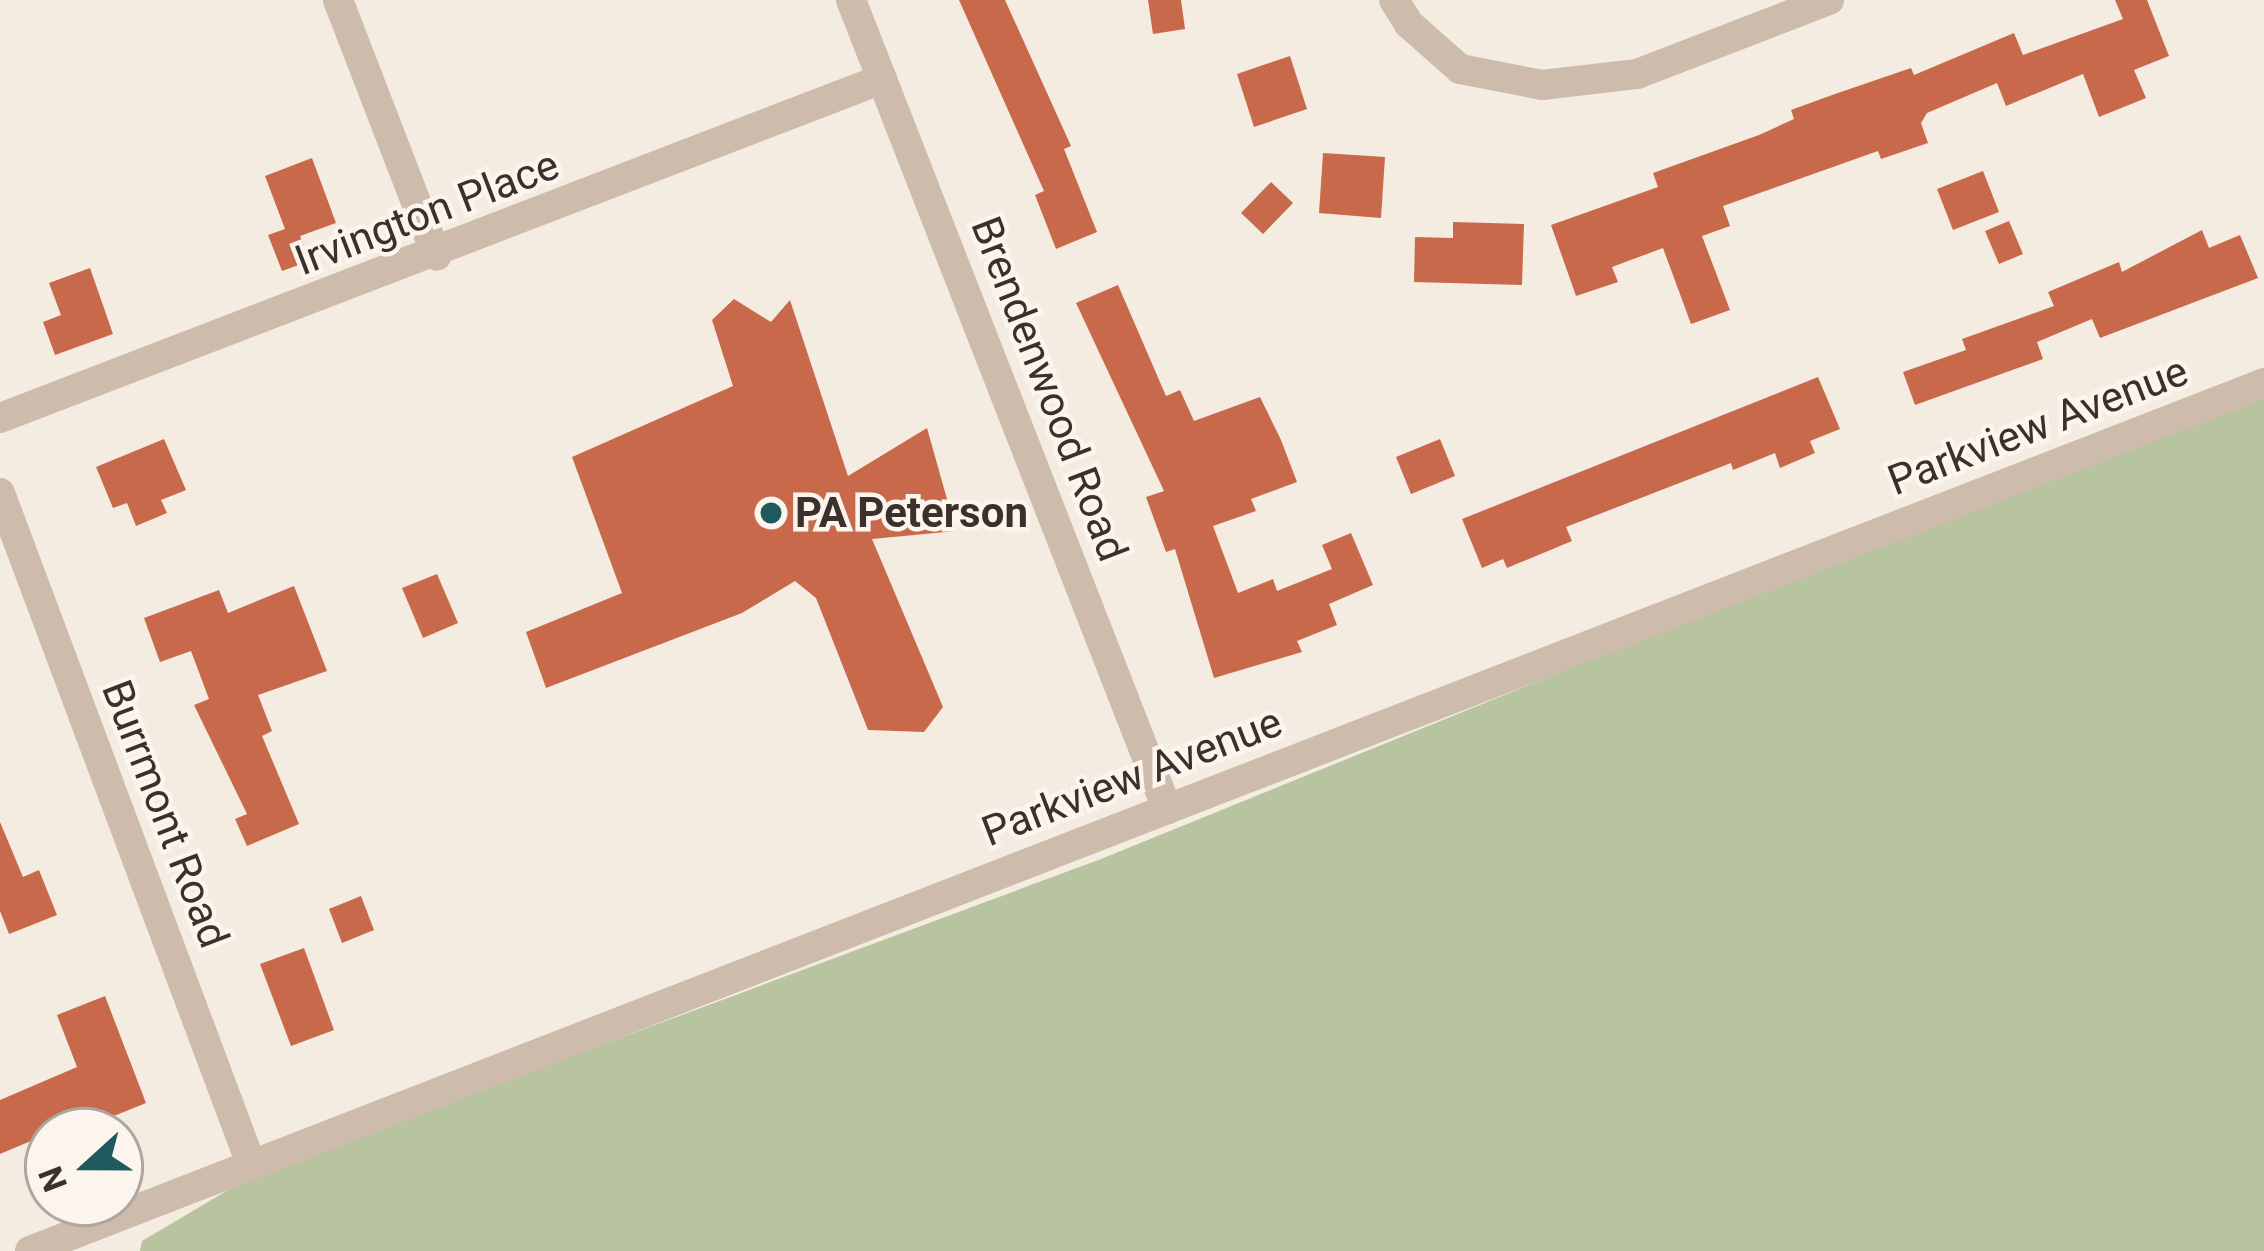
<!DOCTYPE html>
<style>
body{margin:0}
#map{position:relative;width:2264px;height:1251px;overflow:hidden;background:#f4ebe1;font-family:Roboto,sans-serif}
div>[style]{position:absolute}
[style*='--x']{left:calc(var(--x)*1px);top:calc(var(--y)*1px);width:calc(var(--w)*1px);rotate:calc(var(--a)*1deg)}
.green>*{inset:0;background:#b8c4a0}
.building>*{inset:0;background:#c8694b}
.minor>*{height:30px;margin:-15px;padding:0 15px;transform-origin:15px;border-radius:15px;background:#cdbbac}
.dots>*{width:33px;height:33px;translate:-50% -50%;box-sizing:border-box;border:6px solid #fbf5ee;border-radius:50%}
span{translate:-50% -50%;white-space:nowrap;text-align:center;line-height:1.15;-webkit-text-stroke:9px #fbf5ee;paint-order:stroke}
.street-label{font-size:42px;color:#3b302b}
.poi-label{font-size:42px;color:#3b302b;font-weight:700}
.left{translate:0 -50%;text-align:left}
.north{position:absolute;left:24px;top:1107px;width:120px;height:120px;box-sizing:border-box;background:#fbf5ee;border:3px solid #aea6a0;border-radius:50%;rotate:249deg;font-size:33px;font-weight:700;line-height:48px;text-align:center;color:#3b302b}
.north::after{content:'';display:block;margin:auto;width:42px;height:54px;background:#1f5a5e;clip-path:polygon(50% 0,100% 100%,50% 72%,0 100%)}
</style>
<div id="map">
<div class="green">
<div style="clip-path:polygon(2264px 386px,2264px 1251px,140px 1251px,142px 1241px,257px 1173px,1101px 859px)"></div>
</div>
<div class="building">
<div style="clip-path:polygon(959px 0,1005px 0,1071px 146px,1064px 149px,1097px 232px,1056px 249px,1035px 195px,1044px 191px)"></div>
<div style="clip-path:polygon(1148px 0,1181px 0,1185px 29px,1153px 34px)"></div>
<div style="clip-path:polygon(2115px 0,2147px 0,2169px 56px,2134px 70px,2146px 98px,2099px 117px,2083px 74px,2006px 106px,1997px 83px,1927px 113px,1921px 123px,1928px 143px,1881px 159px,1878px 151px,1723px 206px,1730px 226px,1702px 236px,1730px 310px,1691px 324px,1663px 248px,1612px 267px,1618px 282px,1576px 296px,1551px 225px,1658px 187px,1653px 173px,1759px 135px,1794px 119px,1791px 110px,1835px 94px,1911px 68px,1914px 75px,2014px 33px,2023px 55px,2123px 19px)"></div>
<div style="clip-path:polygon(1290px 56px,1307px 109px,1254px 127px,1237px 74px)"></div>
<div style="clip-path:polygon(1323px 153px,1385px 157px,1381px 218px,1319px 213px)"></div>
<div style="clip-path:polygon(312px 158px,336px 223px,300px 236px,310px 261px,282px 271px,268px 235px,285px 229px,265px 176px)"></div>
<div style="clip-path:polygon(1983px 171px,1999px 212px,1953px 230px,1937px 189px)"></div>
<div style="clip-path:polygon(1271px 182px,1293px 203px,1263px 234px,1241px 213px)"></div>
<div style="clip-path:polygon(2009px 221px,2023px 254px,1999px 264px,1985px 231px)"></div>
<div style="clip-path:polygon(1453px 222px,1524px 224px,1522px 285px,1414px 282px,1415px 237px,1453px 238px)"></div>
<div style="clip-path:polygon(2202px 230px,2209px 248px,2240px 235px,2258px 278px,2100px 338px,2092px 319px,2037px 342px,2043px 359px,1915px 405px,1903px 372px,1966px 350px,1962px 339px,2054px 306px,2048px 292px,2119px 262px,2122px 272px)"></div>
<div style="clip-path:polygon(90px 268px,113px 334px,55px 355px,43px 322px,61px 315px,49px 283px)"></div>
<div style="clip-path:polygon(1118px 285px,1166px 396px,1180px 390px,1194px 421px,1260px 397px,1281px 440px,1297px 482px,1251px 499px,1256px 511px,1213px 526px,1238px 593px,1273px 579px,1277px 591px,1332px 569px,1322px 545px,1351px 533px,1373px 585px,1329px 604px,1337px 625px,1297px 641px,1302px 652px,1214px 678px,1175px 549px,1166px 552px,1146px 497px,1164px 491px,1076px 303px)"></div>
<div style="clip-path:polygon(734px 299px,771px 322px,790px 300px,848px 476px,927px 428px,956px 531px,872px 539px,943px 707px,924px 732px,868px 730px,816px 598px,795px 581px,742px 613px,546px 688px,526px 632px,622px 593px,572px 457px,733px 386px,712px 320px)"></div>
<div style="clip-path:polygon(1818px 377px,1840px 429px,1810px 441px,1815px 453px,1780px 468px,1775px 453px,1733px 470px,1731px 463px,1566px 527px,1572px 541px,1507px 568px,1503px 559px,1482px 568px,1462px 519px)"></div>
<div style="clip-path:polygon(164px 439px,186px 490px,161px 500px,167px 513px,136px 526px,127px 503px,113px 508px,96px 467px)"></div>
<div style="clip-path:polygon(1440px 439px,1455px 476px,1411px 494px,1396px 457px)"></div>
<div style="clip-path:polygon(437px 574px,458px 623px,423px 638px,402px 588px)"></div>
<div style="clip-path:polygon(294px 586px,327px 671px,258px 695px,272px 731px,262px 736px,299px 824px,247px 846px,235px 819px,247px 814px,194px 705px,209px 699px,191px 651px,160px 662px,144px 618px,219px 590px,228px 613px)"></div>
<div style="clip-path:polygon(0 822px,23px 877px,39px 870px,57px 915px,9px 934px,0 911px)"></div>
<div style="clip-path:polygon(361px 896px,374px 930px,342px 943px,329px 909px)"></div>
<div style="clip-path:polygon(304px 948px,334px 1030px,291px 1046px,260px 964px)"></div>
<div style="clip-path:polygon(105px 996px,146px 1103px,99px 1122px,95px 1114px,0 1154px,0 1100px,77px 1067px,57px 1015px)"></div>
</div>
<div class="minor">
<div style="--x:338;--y:0;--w:274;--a:68.9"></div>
<div style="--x:851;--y:0;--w:869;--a:68.66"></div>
<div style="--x:1394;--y:0;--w:28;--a:58"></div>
<div style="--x:1409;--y:24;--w:68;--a:41.4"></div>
<div style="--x:1460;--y:69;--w:84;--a:11"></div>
<div style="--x:1542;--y:85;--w:96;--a:-6.6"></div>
<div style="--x:1637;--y:74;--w:206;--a:-21.1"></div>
<div style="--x:0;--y:418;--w:945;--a:-21.02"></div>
<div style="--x:0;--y:493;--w:716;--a:69.49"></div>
<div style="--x:30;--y:1251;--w:2397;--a:-21.23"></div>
</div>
<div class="dots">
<div style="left:771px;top:513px;background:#1f5a5e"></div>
</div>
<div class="street-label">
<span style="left:427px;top:213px;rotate:-21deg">Irvington Place</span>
<span style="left:1049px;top:389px;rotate:69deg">Brendenwood Road</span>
<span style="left:2038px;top:426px;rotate:-21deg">Parkview Avenue</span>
<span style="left:1132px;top:777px;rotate:-21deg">Parkview Avenue</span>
<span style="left:165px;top:814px;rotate:69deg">Burrmont Road</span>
</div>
<div class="poi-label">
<span class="left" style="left:795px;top:513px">PA Peterson</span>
</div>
<div class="north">N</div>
</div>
